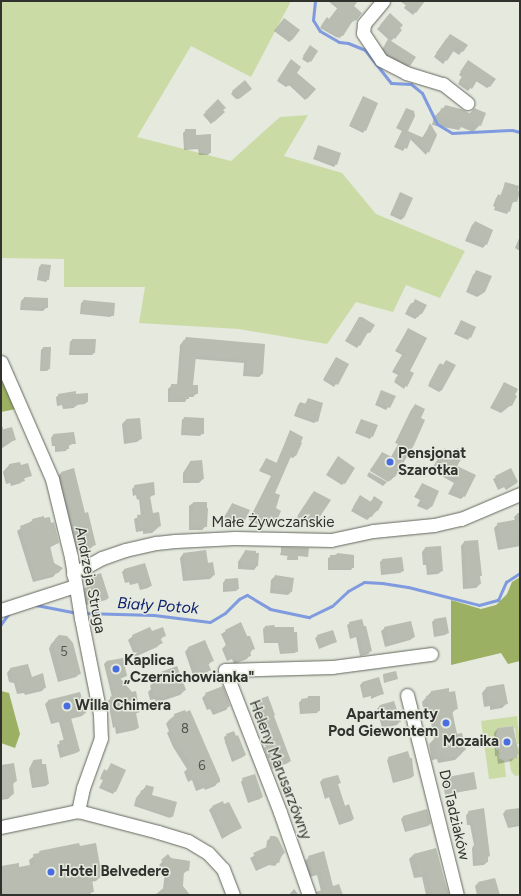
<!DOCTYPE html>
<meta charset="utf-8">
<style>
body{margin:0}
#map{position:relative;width:521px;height:896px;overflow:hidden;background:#e5e9de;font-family:Figtree,sans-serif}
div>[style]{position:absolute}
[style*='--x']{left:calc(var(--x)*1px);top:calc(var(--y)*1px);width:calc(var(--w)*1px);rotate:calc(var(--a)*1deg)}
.green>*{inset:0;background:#cbdba6}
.forest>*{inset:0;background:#9bb063}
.shadow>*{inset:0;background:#0003}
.stream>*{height:3px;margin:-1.5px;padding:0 1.5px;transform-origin:1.5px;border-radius:1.5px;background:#7f9ade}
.building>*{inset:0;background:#b8bcb1}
.roads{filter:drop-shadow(0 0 1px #63665c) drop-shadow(0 0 1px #63665c)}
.street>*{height:13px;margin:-6.5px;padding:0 6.5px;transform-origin:6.5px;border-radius:6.5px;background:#fff}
.dots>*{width:11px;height:11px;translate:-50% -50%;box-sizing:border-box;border:2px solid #e5e9de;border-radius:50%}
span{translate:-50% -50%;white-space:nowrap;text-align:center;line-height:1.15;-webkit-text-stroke:3px #e5e9de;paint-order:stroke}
.number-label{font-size:13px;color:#53544f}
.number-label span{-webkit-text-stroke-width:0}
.poi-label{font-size:15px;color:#31322e;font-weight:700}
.left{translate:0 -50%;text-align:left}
.right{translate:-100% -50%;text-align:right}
.street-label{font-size:15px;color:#31322e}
.water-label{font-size:16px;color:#0f226e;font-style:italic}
.frame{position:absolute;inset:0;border:2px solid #31322e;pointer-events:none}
</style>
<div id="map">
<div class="green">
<div style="clip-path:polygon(1px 1px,291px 1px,251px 77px,191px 46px,137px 137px,231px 161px,280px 117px,308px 115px,284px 156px,342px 173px,376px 214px,465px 251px,440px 298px,406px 285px,393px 312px,356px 302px,327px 344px,239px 329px,139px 323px,145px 287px,64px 287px,64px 259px,1px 258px)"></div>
<div style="clip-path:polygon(517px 716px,520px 744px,517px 744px,515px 729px,512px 726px,497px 728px,496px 736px,499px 737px,497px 737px,498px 740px,495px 741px,496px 750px,499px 750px,499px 753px,501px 754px,498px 754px,499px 759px,502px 759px,502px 761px,504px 759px,506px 777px,489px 779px,481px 721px)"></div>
<div style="clip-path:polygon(519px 746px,520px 775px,515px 776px,511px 771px,509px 758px)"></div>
</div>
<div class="forest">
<div style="clip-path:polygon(1px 373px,16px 409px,1px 412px)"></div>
<div style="clip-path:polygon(520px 577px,520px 661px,508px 664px,501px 653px,451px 665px,451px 600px,481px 609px,496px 605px,507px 594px,512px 582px)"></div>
<div style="clip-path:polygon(1px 691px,9px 693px,20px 734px,15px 748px,1px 743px)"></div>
</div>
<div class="shadow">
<div style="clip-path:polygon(328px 1px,357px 1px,353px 7px,355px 20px,353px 22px,351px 20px,340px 38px,336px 37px,320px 28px,325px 20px,327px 18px,329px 20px,338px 9px)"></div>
<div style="clip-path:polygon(409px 1px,424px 1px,413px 15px,404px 8px)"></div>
<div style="clip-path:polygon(389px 16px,394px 38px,390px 42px,409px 65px,407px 68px,384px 56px,380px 52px,389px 40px,377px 29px)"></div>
<div style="clip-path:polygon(284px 19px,293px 39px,289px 42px,274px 31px)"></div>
<div style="clip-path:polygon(446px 39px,467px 45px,459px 55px,453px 51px,443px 64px,434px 57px)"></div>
<div style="clip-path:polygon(308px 49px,310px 61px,308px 63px,302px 59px)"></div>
<div style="clip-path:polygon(289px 63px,296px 73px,315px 90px,305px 100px,289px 85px,286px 87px,277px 81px)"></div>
<div style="clip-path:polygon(466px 64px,490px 86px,487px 88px,476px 81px,468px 91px,458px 84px,462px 77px,459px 75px)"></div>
<div style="clip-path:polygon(233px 91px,248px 91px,238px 99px,236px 99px,231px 94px)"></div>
<div style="clip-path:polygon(363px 98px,365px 130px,363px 133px,349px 126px)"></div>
<div style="clip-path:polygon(218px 100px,224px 112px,211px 124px,203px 115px)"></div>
<div style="clip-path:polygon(445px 106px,469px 114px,474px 109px,480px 125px,473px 132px,461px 127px,459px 130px,432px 125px,434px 117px)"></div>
<div style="clip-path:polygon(405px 111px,407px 131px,422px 138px,430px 125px,436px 135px,426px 155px,410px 139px,403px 151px,394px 147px,402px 131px,396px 128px)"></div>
<div style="clip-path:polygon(186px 130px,195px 136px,210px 153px,208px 155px,199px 155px,198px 149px,184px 150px,183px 133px)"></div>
<div style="clip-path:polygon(319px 147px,336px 164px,334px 167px,313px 159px)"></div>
<div style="clip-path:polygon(506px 183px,516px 201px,512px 203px,507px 214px,494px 210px,495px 207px,493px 206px,496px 198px,498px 196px,500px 196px)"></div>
<div style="clip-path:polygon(400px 194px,403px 218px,401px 220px,390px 215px)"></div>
<div style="clip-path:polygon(475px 222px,486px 244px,483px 248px,465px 241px,472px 225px)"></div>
<div style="clip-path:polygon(520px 236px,520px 251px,515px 248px)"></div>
<div style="clip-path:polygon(41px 265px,48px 279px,46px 282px,37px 280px,39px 267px)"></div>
<div style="clip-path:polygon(477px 271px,485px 292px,477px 297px,466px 292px,473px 275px)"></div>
<div style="clip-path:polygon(24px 298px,47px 307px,43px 311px,20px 310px,21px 301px)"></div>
<div style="clip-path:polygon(416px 300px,421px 314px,415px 319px,405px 314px,409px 306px)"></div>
<div style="clip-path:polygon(84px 301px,113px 315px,110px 317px,80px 314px,81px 303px)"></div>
<div style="clip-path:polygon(357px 321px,370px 332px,366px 334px,357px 348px,345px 341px)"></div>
<div style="clip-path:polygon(461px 321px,475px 328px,468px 340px,454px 334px)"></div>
<div style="clip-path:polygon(408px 329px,409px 371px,412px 373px,404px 389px,394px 382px,398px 375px,392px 372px,402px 355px,395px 351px)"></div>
<div style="clip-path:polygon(186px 338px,264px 345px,262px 374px,259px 377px,243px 376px,244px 363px,195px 359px,192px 386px,197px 393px,193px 397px,188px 397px,185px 402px,168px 402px,168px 389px,172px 385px,177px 385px,180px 345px)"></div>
<div style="clip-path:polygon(72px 340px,95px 340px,94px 353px,92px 355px,69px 355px,70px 342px)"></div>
<div style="clip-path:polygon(43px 348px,49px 369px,47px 371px,40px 371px,41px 350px)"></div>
<div style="clip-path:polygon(336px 358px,348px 364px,334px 387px,323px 380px)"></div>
<div style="clip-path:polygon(446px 361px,442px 390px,439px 392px,428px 386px,438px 366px,440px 364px,443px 365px)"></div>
<div style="clip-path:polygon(504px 383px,511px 405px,501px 413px,490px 408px)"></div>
<div style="clip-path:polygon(382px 391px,395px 397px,386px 410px,375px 405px)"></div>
<div style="clip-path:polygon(75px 392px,75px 395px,87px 402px,85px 404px,76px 405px,74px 408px,63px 409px,62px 405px,57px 406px,56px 397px,59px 395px)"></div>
<div style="clip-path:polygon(308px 399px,317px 421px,314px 423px,294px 416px,298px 405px,300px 403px,305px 404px)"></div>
<div style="clip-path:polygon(415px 405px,420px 419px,413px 445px,394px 477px,390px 481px,388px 480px,370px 470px,382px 453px,391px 457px,398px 444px,395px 443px,411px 410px)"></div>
<div style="clip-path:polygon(184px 418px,203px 433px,200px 436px,181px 435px,182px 420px)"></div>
<div style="clip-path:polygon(139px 419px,141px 439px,137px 442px,124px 444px,122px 424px,126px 420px)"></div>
<div style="clip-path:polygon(361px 420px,372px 436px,370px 439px,355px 433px)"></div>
<div style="clip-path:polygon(1px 427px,3px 427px,3px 430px,14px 440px,1px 449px)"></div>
<div style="clip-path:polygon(290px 431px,301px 444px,295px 456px,293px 458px,290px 457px,274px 493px,275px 509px,280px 512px,274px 522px,268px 519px,263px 527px,249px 520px,271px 476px,259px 471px,266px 459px,276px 464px)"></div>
<div style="clip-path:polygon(53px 435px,75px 443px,68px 446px,66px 451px,55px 452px,55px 446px,52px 446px,51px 438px)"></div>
<div style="clip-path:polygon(444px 449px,452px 454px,457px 449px,456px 467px,465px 495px,461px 499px,448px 494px,454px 483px,431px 470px)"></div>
<div style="clip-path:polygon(336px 460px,344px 483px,342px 485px,326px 475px)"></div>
<div style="clip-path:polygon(190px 462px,203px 479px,199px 483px,183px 483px,183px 473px)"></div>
<div style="clip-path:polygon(9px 465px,20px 466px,30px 476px,23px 479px,21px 483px,11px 486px,10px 483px,6px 484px,3px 472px)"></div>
<div style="clip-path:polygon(511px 469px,517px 483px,506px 490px,504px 487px,498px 490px,493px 479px)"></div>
<div style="clip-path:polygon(73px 470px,84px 514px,95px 544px,91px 548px,77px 552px,67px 521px,69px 519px,58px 476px,61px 473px)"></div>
<div style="clip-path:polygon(369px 472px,387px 482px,383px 486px,367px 476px)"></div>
<div style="clip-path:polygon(422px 484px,438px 492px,431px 507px,427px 510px,417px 506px,420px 500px,414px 497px)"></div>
<div style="clip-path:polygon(135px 486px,154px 494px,149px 498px,152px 514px,160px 526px,152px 533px,143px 534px,143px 531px,136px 532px,134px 519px,141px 516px,139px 499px,137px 500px,136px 495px,133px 496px,132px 489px)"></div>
<div style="clip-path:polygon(312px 494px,314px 523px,312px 525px,297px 517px)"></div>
<div style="clip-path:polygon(360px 497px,370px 502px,374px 498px,378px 510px,367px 520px,351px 511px)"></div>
<div style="clip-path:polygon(193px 503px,206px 526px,202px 530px,189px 530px,189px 506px)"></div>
<div style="clip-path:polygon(232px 504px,243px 521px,240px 525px,237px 523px,235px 526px,227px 522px,228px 519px,224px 517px)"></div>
<div style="clip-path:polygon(518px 513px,520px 513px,520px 546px,498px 550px,494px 528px,498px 524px,515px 521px,514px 517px)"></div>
<div style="clip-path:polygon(33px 520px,58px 543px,49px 548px,57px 572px,53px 577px,33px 582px,17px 531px)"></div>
<div style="clip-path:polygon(464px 542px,481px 575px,479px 577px,480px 584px,476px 588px,463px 589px,461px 546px)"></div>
<div style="clip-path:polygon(282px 548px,307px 556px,297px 556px,296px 560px,287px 560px,288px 556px,280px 555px)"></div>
<div style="clip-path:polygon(425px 548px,442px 571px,438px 574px,427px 575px,426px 565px,423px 565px,422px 552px)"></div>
<div style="clip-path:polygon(245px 551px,257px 566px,254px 570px,238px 569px,238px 562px)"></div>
<div style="clip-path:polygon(183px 554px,207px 564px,214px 575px,210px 579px,183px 581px,180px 558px)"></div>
<div style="clip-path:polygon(337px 554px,353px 567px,351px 570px,328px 570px,328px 558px)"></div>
<div style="clip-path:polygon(382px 560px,403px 571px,400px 573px,381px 575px,380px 562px)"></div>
<div style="clip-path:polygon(144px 564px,151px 585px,148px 588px,140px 590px,138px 583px,130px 585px,129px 582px,125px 583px,122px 572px,124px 570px)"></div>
<div style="clip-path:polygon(275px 576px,291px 592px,288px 595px,270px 593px,271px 580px)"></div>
<div style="clip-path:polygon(91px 577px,108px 598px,106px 600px,86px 605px,82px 591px,91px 587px,89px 579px)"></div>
<div style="clip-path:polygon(225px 580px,238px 589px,236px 591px,223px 592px,223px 583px)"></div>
<div style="clip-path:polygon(361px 620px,371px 651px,368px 654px,360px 656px,356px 637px,350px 639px,347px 625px,350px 623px)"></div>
<div style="clip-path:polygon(434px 620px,448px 633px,445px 635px,434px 637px,432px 622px)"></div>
<div style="clip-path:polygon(240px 623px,253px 648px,247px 659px,234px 664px,232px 659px,227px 661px,222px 649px,226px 645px,221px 634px)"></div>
<div style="clip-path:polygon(265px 627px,297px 651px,295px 653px,280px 654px,278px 643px,264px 643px,263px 629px)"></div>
<div style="clip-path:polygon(385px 628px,414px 637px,410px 640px,385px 647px,381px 631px)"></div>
<div style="clip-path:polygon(151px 633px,165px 635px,160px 640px,161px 643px,157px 647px,135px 657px,128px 640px,133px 636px)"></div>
<div style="clip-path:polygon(59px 636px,80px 673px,76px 677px,58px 682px,49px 649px,51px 644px)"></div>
<div style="clip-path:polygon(318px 636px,336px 642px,319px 649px,315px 638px)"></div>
<div style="clip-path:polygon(188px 648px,212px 661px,208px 665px,210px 670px,206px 673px,194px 678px,185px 652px)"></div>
<div style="clip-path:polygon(122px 659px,126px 676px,120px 679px,139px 712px,135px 714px,138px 728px,135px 730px,116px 734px,115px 727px,113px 728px,108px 701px,112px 697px,104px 664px,106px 662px)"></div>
<div style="clip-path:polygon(10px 669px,31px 678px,45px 687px,42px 691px,25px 695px,24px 693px,17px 694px,14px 683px,9px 682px,7px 673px)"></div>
<div style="clip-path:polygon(161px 673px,185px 690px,180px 695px,156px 703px,155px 699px,150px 700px,148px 692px,151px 689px,150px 686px)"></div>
<div style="clip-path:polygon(383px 675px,397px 679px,384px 683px)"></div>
<div style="clip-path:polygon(362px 683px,382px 694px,371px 699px,371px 696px,363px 698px,360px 685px)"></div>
<div style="clip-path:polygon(486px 688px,507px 703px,502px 708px,490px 710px,490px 706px,484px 707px,482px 693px)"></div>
<div style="clip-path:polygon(431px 692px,448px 693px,457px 708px,452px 713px,456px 735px,465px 750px,455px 760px,438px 763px,437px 759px,432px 760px,429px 744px,434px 739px,430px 717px,425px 718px,422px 702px)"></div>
<div style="clip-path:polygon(80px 693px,85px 713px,82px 716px,70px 719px,79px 751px,76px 753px,60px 758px,57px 745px,64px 741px,59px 722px,51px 724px,45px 704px,48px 701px)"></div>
<div style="clip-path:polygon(206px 694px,229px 706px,226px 710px,213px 715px,210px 709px,207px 710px,202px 698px)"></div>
<div style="clip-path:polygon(309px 697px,319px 710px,317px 713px,300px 714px,299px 702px)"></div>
<div style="clip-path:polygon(255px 702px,273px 716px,290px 761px,288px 763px,272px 769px,264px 748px,269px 745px,260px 722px,258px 722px,252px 704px)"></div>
<div style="clip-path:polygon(380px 705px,400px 721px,397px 725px,382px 728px,377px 709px)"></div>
<div style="clip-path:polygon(185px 711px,219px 781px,215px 786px,205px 790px,204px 788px,196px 791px,192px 780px,188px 782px,184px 772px,187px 769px,173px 747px,167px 733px,169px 731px,166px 724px,169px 720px,174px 716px)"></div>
<div style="clip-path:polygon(497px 729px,516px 755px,512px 761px,498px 764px,497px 756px,495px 756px,494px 733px)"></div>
<div style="clip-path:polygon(227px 735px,245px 755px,243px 757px,232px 762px,225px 742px,224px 737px)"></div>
<div style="clip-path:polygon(389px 758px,413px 776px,411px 778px,393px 783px,387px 760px)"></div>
<div style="clip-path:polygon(33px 761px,48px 784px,46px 786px,32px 788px,29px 769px)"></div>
<div style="clip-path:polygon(1px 764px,16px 781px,12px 785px,13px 794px,8px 799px,1px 800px)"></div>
<div style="clip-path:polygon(111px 764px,115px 791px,113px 794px,99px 788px,103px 780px,100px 779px,102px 773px,105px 770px,107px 771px)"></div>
<div style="clip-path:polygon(243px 779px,262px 797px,260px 799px,248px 803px,241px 782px)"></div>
<div style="clip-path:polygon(443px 779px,475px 789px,445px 795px)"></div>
<div style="clip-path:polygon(322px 780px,339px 783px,337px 785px,345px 807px,353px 819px,351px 821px,339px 825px,329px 797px,325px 799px,320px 782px)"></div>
<div style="clip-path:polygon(146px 786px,151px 795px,172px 816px,170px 818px,134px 806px,136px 798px)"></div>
<div style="clip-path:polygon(212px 807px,240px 828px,222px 839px,209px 810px)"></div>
<div style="clip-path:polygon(483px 809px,487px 862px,484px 865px,473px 866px,472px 848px,474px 845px,470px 825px,467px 825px,466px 815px,469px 812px)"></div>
<div style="clip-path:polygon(520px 809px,520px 826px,508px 828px,503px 814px,505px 811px)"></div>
<div style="clip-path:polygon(404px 816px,430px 824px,428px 826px,405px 832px,401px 819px)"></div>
<div style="clip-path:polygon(271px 837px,284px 853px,275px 866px,269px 865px,256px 871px,250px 858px,266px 849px,267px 841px)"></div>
<div style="clip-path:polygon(436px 849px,448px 895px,426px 895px,422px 877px,414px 878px,409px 859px,414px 854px)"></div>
<div style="clip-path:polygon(40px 852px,101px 876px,96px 881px,91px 882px,93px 891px,89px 895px,1px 895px,1px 866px,18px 868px,30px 866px,29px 860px)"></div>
<div style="clip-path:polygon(168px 856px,188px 870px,183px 874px,182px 886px,188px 895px,157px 895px,163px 889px,165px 872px,159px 865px)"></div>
<div style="clip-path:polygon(309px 857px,333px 887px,341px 895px,317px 895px,321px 891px,317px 875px,310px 877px,305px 861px)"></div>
<div style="clip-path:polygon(478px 883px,499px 895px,477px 895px,475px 886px)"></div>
<div style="clip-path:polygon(294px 889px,298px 894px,299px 895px,289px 895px)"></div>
</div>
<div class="stream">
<div style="--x:315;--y:1;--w:19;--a:96"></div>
<div style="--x:313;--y:20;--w:13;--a:58"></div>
<div style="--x:320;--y:31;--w:22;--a:30"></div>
<div style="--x:339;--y:42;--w:9;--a:6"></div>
<div style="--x:348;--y:43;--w:18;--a:22"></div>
<div style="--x:365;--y:50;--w:42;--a:51.8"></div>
<div style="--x:391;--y:83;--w:20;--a:3"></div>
<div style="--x:411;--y:84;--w:14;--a:39"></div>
<div style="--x:422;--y:93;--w:34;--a:64"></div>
<div style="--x:437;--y:124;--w:17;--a:31"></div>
<div style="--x:452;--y:133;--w:60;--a:-2.9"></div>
<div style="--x:512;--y:130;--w:8;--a:14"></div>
<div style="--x:36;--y:605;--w:42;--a:11"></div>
<div style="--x:83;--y:613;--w:71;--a:1.6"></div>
<div style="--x:154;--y:615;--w:56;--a:7.1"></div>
<div style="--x:210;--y:622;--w:17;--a:-31"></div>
<div style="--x:225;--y:613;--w:20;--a:-45"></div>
<div style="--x:239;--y:599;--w:9;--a:-27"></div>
<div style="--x:247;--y:595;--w:27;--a:31"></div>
<div style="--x:270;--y:609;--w:40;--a:12"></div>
<div style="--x:309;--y:617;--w:25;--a:-26"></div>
<div style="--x:332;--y:606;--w:22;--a:-43"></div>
<div style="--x:348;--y:591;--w:18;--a:-29"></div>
<div style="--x:364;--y:582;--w:18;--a:3"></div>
<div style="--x:382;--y:583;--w:26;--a:9"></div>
<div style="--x:408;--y:587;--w:73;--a:14.2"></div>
<div style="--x:479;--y:605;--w:20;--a:-15"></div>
<div style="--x:498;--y:600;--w:20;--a:-66"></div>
<div style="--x:506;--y:582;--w:17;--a:-33"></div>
<div style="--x:1;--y:624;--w:14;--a:-54"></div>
</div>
<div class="building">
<div style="clip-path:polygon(332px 1px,358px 1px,354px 6px,362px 13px,356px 21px,354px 19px,343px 36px,338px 36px,321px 26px,327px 17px,329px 19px,339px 6px)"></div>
<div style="clip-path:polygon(400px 1px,425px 1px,416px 13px)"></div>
<div style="clip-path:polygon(390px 13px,403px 25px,400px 28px,402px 30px,395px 39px,380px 25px)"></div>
<div style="clip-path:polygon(284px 18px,300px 30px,293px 39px,277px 27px)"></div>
<div style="clip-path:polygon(450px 34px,468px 45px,463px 52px,456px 47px,459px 43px,447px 61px,436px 53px)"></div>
<div style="clip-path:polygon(388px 39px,416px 57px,410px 66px,387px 54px,383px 48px)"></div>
<div style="clip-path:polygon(310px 45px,318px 51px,311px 62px,303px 56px)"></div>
<div style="clip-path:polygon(291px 59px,301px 67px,297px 73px,316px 89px,307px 99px,291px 83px,289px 86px,278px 79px)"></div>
<div style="clip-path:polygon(468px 60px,496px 79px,490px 87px,478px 79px,472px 89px,459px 81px,464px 74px,460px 72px)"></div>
<div style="clip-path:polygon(245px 80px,252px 89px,239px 99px,232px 91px)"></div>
<div style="clip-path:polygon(363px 96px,378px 103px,366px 131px,350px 124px)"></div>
<div style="clip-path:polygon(218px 99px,226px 108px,223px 110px,225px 112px,214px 122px,205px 112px)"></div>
<div style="clip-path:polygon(445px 105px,461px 109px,471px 114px,467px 123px,439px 118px,441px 108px,444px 109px)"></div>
<div style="clip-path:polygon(406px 108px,414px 111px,415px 116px,408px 131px,398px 126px)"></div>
<div style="clip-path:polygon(474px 108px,486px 113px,481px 126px,469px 120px)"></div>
<div style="clip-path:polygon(430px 123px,437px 135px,429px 153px,412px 136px,407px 149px,396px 144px,403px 129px,424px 138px)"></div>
<div style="clip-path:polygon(185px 129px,196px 129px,196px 135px,211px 134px,211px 153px,200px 153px,200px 148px,186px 148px)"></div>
<div style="clip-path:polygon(318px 145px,341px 153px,337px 165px,314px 157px)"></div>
<div style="clip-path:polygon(505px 182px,519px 186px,518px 191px,520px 192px,517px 202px,513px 201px,510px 212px,496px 208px,497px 204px,495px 204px,498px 194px,501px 196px)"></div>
<div style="clip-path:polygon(400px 192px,413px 198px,404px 218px,391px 213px)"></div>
<div style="clip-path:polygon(475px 221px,493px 230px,487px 245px,468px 237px)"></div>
<div style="clip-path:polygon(41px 264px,51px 265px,49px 280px,39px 278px)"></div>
<div style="clip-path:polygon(476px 270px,492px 276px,485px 292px,482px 291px,481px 294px,469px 288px)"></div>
<div style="clip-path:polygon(24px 297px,48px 298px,48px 308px,24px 307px)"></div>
<div style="clip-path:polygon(415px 299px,427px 305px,422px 314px,420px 314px,418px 317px,407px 311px,411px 303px,413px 304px)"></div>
<div style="clip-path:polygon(83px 300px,115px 303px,114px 316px,82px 313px)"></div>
<div style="clip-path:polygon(359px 317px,362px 317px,375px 325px,370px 333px,368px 332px,360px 346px,347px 339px)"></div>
<div style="clip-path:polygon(461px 320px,476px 327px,471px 338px,456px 331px)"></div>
<div style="clip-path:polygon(408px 328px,427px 338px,410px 371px,414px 373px,407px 387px,395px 379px,400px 373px,394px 369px,404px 352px,397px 349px)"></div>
<div style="clip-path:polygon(186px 337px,265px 344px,263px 374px,246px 373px,247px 360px,196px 356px,193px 385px,198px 385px,198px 394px,189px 394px,189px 399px,171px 399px,171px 384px,179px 384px,183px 340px,185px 341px)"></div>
<div style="clip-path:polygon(72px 339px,96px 339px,95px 353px,71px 353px)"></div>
<div style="clip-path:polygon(43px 347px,51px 347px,50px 369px,42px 369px)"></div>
<div style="clip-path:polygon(336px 357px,349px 364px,338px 385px,324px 378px)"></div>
<div style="clip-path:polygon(446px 360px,456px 365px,442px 390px,429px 383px,440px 363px,443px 365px)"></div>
<div style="clip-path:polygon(504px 382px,518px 389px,515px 395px,517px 396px,512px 406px,507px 406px,505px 410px,493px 404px)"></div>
<div style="clip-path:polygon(381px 390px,396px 396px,390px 408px,376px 403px)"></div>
<div style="clip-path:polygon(76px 391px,76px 394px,88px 393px,88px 402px,77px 403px,77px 406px,64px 407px,64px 404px,59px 404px,58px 394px)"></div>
<div style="clip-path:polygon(308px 398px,323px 403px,318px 422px,296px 414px,300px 402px,306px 404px)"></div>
<div style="clip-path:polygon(415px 404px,425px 409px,421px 418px,425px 420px,414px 445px,395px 477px,392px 476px,388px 482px,370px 471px,382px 452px,392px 457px,402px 440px,399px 439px)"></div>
<div style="clip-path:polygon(184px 417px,204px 418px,204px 434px,183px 433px)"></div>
<div style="clip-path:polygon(140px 418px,142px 439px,128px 441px,126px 419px)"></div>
<div style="clip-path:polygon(361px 419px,378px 425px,373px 437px,356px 431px)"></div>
<div style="clip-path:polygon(12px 427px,16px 440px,1px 444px,1px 430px)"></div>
<div style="clip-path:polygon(290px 430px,303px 437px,301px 442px,302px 443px,296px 456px,292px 454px,275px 493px,280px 495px,276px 508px,281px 511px,277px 520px,270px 517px,266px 525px,251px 518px,273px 474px,261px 469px,266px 458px,277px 463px)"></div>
<div style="clip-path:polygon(74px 432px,76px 444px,69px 444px,69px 449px,57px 450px,57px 444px,54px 444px,53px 434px)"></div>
<div style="clip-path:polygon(444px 448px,454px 453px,457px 448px,465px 453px,457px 466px,476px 475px,465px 497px,451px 490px,457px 479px,434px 466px)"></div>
<div style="clip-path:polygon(338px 456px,355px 468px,345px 484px,328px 472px)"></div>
<div style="clip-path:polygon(202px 460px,204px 479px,186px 480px,186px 469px,190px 467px,190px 461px)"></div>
<div style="clip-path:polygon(20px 462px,21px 465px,28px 463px,32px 476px,24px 478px,25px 481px,13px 484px,13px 481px,8px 482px,5px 469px,9px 468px,9px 464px)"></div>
<div style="clip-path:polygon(74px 468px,85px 513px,88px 512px,96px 545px,80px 549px,78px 543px,76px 544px,70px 517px,72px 517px,61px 472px)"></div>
<div style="clip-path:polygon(511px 468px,518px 482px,501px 488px,495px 476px)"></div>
<div style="clip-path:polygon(154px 482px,155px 495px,150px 496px,153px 513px,159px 512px,161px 526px,155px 527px,156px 530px,146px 531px,146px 528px,139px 529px,137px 515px,144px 514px,141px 497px,139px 497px,139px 493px,136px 493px,134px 485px)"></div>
<div style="clip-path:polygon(422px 483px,439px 491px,432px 507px,420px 502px,423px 496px,417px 493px)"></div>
<div style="clip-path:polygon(314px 491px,331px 500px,315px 524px,298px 515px)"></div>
<div style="clip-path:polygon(360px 495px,371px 502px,374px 496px,383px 502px,378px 511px,376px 509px,372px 517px,353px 507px)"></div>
<div style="clip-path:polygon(193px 502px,207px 502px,207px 508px,208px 508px,207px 527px,192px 527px)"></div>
<div style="clip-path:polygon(232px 503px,250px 510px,244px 522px,241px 520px,239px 523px,230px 518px,231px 515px,227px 514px)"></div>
<div style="clip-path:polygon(44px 516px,44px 518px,50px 517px,51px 523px,54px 522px,59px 543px,50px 546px,54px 563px,63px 568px,58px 573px,36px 579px,20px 526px,33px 521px,32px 519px)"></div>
<div style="clip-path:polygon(520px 519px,520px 543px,502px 547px,497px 523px)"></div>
<div style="clip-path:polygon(478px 540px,482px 576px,480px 576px,481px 584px,467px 586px,464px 541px)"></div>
<div style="clip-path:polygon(441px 546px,443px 571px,430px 572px,429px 561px,426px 562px,425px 547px)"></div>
<div style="clip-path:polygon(281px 547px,309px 548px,308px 557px,298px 556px,298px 560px,287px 559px,288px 555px,281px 554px)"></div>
<div style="clip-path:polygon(206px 550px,208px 563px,213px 562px,215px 575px,186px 578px,183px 553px)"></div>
<div style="clip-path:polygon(245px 550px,256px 551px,256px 553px,259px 553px,258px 566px,242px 566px,242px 557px,244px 557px)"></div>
<div style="clip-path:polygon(337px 553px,354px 555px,354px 568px,330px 568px,330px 555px,337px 555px)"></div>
<div style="clip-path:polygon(402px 557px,404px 571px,383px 573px,382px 559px)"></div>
<div style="clip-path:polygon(145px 563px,152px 586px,142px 588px,140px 581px,133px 583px,132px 580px,127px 581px,124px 569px)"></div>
<div style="clip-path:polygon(101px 573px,109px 598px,88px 604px,84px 588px,93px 585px,91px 576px)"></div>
<div style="clip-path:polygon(275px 575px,294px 578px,292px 592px,273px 590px)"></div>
<div style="clip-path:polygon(238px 578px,239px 589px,225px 590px,225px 579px)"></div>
<div style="clip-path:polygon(446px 617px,449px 633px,436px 635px,434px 619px)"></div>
<div style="clip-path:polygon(362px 619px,364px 626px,366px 626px,372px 651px,363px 653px,359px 635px,352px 637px,349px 622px)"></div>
<div style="clip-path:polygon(411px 621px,415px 637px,389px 644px,384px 627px)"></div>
<div style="clip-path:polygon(241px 622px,247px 636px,250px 636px,255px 649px,250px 651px,251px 656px,237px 661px,235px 656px,230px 658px,225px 645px,229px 643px,225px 630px)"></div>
<div style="clip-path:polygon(274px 625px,275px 627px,294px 627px,294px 632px,297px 632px,298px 652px,282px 652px,280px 641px,265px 641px,265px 626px)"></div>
<div style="clip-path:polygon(150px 627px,152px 631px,163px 627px,166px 636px,160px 638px,163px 643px,140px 653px,132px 635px)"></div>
<div style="clip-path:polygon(333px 630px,337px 642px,321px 647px,317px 635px)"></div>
<div style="clip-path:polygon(59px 635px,67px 636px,73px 643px,81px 674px,62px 679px,53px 645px,55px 639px)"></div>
<div style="clip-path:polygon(205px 640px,214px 661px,208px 663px,211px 670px,198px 675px,188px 647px)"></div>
<div style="clip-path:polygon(123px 658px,127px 676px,120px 678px,132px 692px,136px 691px,140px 712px,136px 713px,139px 728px,119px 732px,117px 725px,115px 726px,110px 697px,114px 695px,106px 661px)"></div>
<div style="clip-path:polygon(28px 664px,32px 677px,43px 673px,46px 688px,29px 692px,28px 690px,20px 691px,17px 680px,13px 679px,10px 668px)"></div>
<div style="clip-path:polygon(177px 666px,186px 690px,161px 699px,160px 695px,155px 696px,153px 689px,153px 686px,156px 684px,154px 680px,162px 677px,161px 672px)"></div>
<div style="clip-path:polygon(396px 671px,398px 679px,385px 682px,383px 674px)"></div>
<div style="clip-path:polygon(379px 677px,384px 694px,373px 697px,373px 694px,365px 696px,362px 682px)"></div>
<div style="clip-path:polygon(504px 684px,508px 704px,495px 706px,494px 702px,489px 703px,486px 687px)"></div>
<div style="clip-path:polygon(223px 686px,230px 706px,216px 712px,214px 706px,211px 707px,205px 693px)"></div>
<div style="clip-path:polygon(449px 688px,449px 692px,455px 691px,458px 709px,452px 710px,457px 734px,462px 733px,466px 750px,460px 751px,461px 755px,443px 759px,442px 755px,437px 756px,434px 738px,439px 737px,435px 713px,430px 714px,426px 696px,431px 695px,431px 691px)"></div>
<div style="clip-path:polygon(80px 692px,86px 713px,71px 718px,80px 751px,63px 756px,59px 741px,66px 739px,62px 720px,53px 722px,48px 700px)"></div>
<div style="clip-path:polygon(268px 696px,275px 715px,274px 716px,291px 761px,275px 767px,265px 745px,271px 743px,262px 720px,260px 721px,254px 701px)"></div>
<div style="clip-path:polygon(308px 696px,320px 696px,320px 711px,302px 713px,301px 699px,308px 698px)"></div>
<div style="clip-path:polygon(394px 701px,401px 722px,386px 725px,380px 705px)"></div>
<div style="clip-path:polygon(185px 710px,186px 712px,190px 710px,220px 779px,220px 782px,210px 786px,209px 784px,201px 787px,196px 777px,193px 778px,188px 767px,192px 766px,177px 743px,170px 728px,173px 727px,170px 719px,174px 717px,174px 714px)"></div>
<div style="clip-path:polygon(513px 726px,519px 754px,517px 754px,517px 758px,502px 760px,500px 753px,499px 753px,497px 728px)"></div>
<div style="clip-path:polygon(234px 731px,236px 736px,238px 735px,246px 755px,235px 760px,226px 739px,228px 739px,226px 734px)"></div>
<div style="clip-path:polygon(408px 751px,410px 758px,412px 758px,414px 776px,395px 781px,388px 757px)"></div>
<div style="clip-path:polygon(42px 759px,42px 764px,46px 764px,49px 784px,34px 786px,31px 766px,34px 766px,33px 760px)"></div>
<div style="clip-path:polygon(14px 763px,17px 781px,13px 782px,14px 794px,5px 796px,4px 791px,1px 792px,1px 765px)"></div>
<div style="clip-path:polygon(111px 763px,126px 770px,116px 792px,101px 785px,104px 778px,101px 777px,104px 769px,107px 771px)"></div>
<div style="clip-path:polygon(474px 772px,477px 789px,445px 794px,442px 778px)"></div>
<div style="clip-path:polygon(255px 774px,263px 797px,251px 801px,242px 778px)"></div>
<div style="clip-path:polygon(338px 775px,341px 783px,338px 784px,345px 806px,349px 804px,354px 819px,341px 824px,331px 796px,327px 797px,322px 779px)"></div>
<div style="clip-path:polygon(146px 785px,154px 787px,152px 795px,177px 802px,173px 817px,135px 804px,138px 795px,140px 795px,141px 790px,144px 791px)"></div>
<div style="clip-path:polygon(223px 801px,224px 804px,229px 802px,242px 828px,225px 836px,212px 806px)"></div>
<div style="clip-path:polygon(484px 808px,490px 856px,488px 857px,488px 862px,476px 864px,474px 844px,477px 843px,473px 822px,470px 823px,468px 811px)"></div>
<div style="clip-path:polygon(520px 808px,520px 824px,510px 826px,509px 820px,507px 820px,505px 810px)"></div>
<div style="clip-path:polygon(427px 809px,431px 824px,407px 831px,403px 816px)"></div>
<div style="clip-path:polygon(270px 836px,275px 836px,278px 838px,285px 853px,282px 854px,279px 863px,273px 862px,260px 868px,253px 853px,269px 846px)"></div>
<div style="clip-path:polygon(79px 843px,80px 846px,96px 843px,102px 877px,92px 879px,94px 892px,87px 893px,87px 895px,1px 895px,1px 866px,19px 863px,19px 867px,35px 864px,33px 854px,40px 853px,39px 851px)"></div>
<div style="clip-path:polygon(436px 848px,445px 882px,449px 895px,432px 895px,427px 873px,419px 875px,414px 854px)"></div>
<div style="clip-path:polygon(324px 851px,333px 886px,339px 884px,343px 895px,317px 895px,316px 892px,325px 889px,320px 872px,314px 874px,308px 856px)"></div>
<div style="clip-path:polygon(168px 854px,171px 858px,190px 861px,189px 871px,184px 870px,183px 886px,190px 895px,155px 895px,167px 885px,168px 869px,161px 860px)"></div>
<div style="clip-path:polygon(495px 878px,500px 895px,480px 895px,478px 882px)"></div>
</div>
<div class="roads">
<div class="street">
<div style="--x:383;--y:1;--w:30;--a:130"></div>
<div style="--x:364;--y:24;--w:9;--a:96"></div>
<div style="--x:363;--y:33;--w:32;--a:56"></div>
<div style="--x:381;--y:60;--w:28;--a:27"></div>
<div style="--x:406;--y:73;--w:39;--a:17"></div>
<div style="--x:443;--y:84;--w:31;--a:38"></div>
<div style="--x:1;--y:362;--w:128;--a:66.4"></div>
<div style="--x:52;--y:479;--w:80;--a:76.3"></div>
<div style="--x:71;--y:557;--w:62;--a:80.7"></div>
<div style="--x:81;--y:618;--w:98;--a:78.8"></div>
<div style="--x:100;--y:714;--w:24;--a:88"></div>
<div style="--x:101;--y:738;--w:53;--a:109.8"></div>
<div style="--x:83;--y:788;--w:24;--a:102"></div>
<div style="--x:73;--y:574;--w:33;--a:-29"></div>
<div style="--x:102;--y:558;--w:24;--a:-19"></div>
<div style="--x:125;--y:550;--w:32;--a:-13"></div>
<div style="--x:156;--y:543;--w:19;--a:-6"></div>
<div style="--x:175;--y:541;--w:60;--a:-2.9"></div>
<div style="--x:235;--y:538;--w:96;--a:1.2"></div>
<div style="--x:331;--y:540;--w:43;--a:-12.1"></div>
<div style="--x:373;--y:531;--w:61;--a:-5.6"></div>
<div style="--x:434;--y:525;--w:28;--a:-13"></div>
<div style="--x:461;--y:519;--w:64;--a:-23"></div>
<div style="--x:1;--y:610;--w:78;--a:-18"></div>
<div style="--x:407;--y:695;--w:206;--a:76"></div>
<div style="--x:1;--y:827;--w:79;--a:-11.7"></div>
<div style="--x:78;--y:811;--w:83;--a:14.7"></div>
<div style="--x:158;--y:832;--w:31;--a:17"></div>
<div style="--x:188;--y:841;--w:23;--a:31"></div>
<div style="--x:208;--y:853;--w:22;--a:47"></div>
<div style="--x:223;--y:869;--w:28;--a:69"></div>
<div style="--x:309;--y:895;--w:88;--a:-109.3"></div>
<div style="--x:280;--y:812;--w:152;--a:-111.2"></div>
<div style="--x:225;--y:670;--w:107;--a:-1.6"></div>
<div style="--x:332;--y:667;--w:100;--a:-7.5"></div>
</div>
</div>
<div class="dots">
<div style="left:390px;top:462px;background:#476de0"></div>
<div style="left:116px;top:669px;background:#476de0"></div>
<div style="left:67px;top:706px;background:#476de0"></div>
<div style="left:446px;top:723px;background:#476de0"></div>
<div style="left:507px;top:742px;background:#476de0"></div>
<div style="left:51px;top:872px;background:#476de0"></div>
</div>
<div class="number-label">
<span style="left:64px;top:652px">5</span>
<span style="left:185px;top:729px">8</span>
<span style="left:202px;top:766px">6</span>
</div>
<div class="poi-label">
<span class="left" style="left:398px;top:462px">Pensjonat<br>Szarotka</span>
<span class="left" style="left:124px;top:669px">Kaplica<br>„Czernichowianka"</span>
<span class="left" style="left:75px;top:706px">Willa Chimera</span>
<span class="right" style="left:438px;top:723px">Apartamenty<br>Pod Giewontem</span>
<span class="right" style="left:499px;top:742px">Mozaika</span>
<span class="left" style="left:59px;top:872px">Hotel Belvedere</span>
</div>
<div class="street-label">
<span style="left:273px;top:523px">Małe Żywczańskie</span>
<span style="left:90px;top:580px;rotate:79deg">Andrzeja Struga</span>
<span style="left:280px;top:770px;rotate:69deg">Heleny Marusarzówny</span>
<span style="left:454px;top:815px;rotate:77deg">Do Tadziaków</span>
</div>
<div class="water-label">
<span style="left:158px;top:606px;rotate:4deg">Biały Potok</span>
</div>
<div class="frame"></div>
</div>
